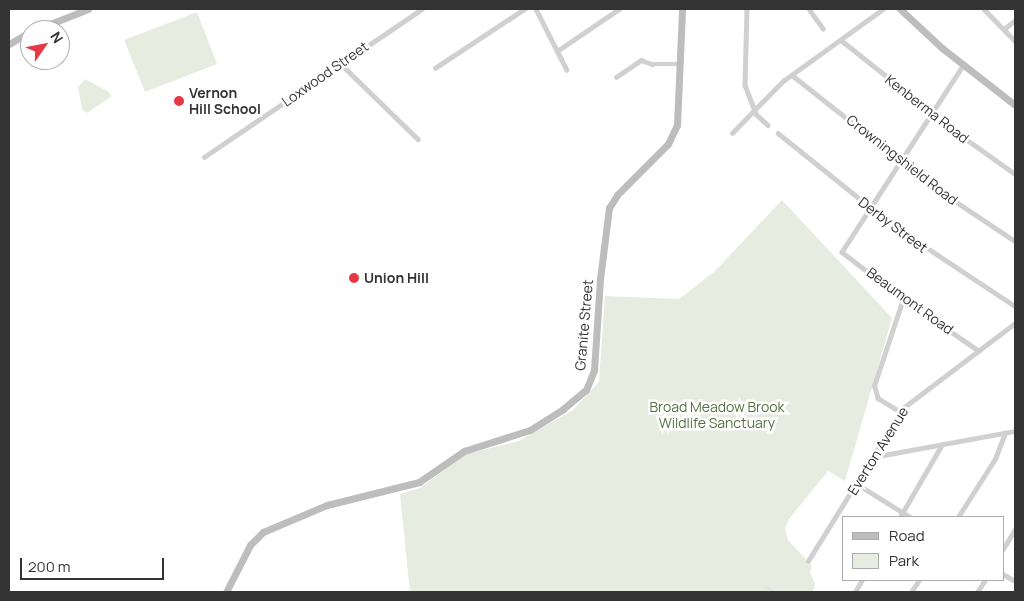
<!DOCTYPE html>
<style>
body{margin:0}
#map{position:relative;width:1024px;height:601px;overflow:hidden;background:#fff;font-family:Manrope,sans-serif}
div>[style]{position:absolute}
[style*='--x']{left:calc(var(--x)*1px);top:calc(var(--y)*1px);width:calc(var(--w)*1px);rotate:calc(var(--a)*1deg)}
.green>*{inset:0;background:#e6ecdf}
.stream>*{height:1px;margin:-0.5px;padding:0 0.5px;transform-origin:0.5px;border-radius:0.5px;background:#cfe2ee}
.street>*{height:4.5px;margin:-2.25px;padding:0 2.25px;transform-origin:2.25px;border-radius:2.25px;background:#d0d0d0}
.secondary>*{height:7px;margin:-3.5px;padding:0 3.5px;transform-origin:3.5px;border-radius:3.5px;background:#bdbdbd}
.dots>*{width:14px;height:14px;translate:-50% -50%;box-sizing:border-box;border:2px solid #fff;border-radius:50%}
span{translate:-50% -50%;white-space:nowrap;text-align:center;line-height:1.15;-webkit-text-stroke:5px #fff;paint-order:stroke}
.street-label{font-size:14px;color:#333}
.poi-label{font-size:14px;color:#333;font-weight:700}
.left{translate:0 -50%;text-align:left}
.park-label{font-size:14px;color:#56703f}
.frame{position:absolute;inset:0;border:10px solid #333;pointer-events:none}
.legend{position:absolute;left:842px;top:516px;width:162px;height:65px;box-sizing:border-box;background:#fff;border:1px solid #adadad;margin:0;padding:6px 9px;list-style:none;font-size:15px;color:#333}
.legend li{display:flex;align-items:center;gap:10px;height:25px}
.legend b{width:25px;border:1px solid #adadad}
.north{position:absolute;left:20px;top:20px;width:50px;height:50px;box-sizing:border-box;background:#fff;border:1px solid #adadad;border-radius:50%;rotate:57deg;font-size:14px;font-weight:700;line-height:20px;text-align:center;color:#333}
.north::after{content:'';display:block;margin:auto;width:18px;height:22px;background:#e63946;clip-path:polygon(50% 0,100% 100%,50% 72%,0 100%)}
.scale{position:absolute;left:20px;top:558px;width:144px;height:22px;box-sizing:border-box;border:2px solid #333;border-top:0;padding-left:6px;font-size:15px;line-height:18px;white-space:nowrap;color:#333;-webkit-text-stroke:4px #fff;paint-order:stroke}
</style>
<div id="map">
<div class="green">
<div style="clip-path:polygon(197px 12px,217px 64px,145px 92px,124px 40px)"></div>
<div style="clip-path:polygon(85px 79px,109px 92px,111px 97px,87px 113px,82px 109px,78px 87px)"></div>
<div style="clip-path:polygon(782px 200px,892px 318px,845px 481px,828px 471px,789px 519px,785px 529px,788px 540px,812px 566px,810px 572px,815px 584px,813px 592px,410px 592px,400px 494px,420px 488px,466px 454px,519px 441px,573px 410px,599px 382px,605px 296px,679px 299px,715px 271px)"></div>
</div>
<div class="stream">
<div style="--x:764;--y:587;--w:14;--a:21"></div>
</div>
<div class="street">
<div style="--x:536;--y:9;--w:68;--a:63.1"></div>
<div style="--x:747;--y:9;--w:76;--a:91.5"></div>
<div style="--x:745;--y:85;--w:31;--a:69"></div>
<div style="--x:756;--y:114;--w:16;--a:43"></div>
<div style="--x:809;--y:9;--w:24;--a:54"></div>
<div style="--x:984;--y:9;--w:45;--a:45.9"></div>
<div style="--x:1004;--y:29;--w:14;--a:-39"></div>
<div style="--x:841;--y:40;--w:151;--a:38.5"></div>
<div style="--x:959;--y:134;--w:69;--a:35.5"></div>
<div style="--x:557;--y:51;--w:75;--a:-34.1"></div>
<div style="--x:340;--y:63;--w:109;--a:44.3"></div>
<div style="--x:963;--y:66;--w:222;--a:123"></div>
<div style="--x:842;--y:252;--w:76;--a:37.5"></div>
<div style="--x:902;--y:298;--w:93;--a:34.5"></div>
<div style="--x:435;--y:68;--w:107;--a:-33.5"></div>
<div style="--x:792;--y:75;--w:181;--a:38.3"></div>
<div style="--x:934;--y:187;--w:97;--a:33.7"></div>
<div style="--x:616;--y:77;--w:30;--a:-34"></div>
<div style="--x:641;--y:60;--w:12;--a:20"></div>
<div style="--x:652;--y:64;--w:28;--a:0"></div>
<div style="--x:732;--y:133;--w:73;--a:-45.6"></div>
<div style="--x:783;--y:81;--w:123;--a:-35.8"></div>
<div style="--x:778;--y:133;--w:145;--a:38.8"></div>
<div style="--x:891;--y:224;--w:149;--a:33.5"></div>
<div style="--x:204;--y:157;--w:263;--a:-34.2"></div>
<div style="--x:900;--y:412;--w:26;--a:-149"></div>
<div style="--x:878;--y:399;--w:14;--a:-107"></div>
<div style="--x:874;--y:386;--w:92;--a:-71.6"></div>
<div style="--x:873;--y:457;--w:144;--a:-10.4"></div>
<div style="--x:857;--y:484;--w:62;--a:31.9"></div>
<div style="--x:900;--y:517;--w:82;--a:-60"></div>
<div style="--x:958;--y:517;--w:69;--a:-57.5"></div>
<div style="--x:995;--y:459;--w:28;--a:-69"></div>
<div style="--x:1003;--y:549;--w:23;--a:-59"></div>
<div style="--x:808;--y:561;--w:180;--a:-58.2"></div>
<div style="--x:903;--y:408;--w:141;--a:-37.2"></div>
<div style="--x:1003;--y:574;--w:14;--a:30"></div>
<div style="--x:855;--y:592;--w:14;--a:-60"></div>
<div style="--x:911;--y:592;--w:14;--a:-56"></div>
<div style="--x:977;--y:592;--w:14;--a:-56"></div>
</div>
<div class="secondary">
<div style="--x:900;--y:9;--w:57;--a:42.9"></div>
<div style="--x:942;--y:48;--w:93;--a:38"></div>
<div style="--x:35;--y:30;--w:57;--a:-21.6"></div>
<div style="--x:9;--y:44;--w:24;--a:-30"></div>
<div style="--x:226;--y:592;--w:53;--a:-62.9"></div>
<div style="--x:250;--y:545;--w:18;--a:-45"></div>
<div style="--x:263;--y:532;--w:69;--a:-22.9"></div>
<div style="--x:327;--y:505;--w:95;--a:-14"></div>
<div style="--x:419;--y:482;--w:55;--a:-34.6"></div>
<div style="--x:464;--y:451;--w:69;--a:-17.7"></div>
<div style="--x:530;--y:430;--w:39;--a:-32"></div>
<div style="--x:563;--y:409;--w:30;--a:-40"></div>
<div style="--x:586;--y:390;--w:22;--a:-68"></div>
<div style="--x:594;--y:370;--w:91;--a:-86.2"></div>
<div style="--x:600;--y:279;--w:72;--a:-82.8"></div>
<div style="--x:609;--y:208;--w:15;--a:-58"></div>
<div style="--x:617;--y:195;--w:72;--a:-45"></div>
<div style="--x:668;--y:144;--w:21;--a:-65"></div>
<div style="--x:677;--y:125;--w:116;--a:-87.5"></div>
</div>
<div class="dots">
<div style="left:179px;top:101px;background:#e63946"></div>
<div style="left:354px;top:278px;background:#e63946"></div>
</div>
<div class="street-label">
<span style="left:325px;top:74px;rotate:-35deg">Loxwood Street</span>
<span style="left:927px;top:109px;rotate:38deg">Kenberma Road</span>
<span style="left:902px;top:160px;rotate:38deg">Crowningshield Road</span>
<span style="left:893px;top:225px;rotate:37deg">Derby Street</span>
<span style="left:910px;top:301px;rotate:36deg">Beaumont Road</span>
<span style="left:584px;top:325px;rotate:-85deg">Granite Street</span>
<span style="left:878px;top:451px;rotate:-58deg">Everton Avenue</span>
</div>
<div class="poi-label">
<span class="left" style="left:189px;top:101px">Vernon<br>Hill School</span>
<span class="left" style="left:364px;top:278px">Union Hill</span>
</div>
<div class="park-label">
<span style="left:717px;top:415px">Broad Meadow Brook<br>Wildlife Sanctuary</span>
</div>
<div class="frame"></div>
<ul class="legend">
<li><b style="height:6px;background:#bdbdbd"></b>Road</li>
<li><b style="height:14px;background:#e6ecdf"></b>Park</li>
</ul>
<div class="north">N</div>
<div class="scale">200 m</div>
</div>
